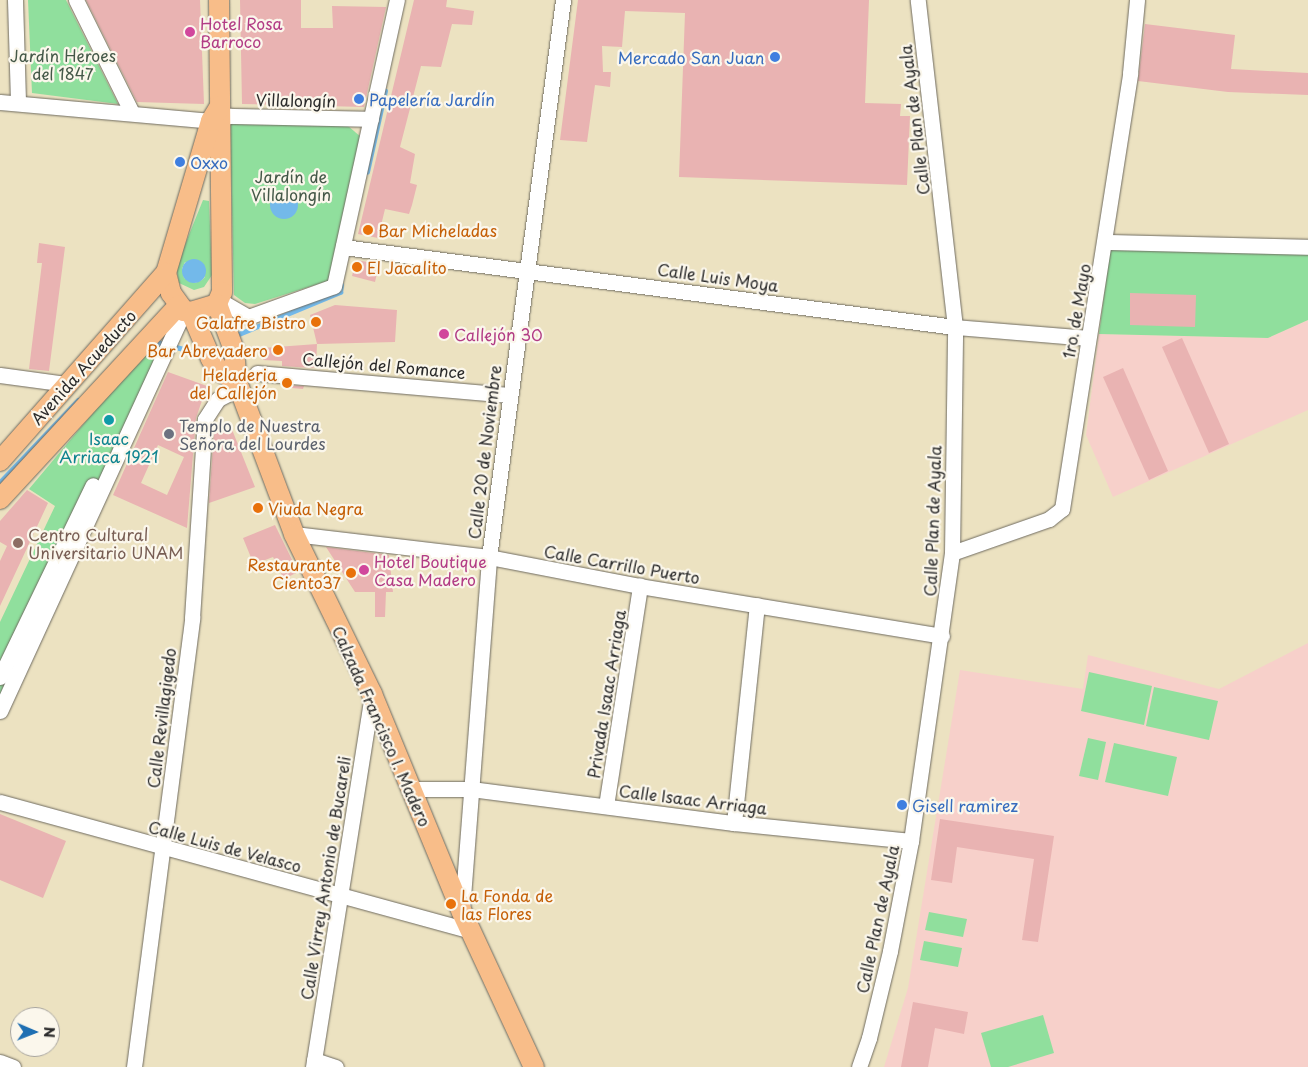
<!DOCTYPE html>
<meta charset="utf-8">
<style>
body{margin:0}
#map{position:relative;width:1308px;height:1067px;overflow:hidden;background:#ece2c1;font-family:"Playpen Sans",sans-serif}
div>[style]{position:absolute}
[style*='--x']{left:calc(var(--x)*1px);top:calc(var(--y)*1px);width:calc(var(--w)*1px);rotate:calc(var(--a)*1deg)}
.built>*{inset:0;background:#f7d0ca}
.green>*{inset:0;background:#90df9d}
.water>*{inset:0;background:#73b9ea}
.round{border-radius:50%}
.stream>*{height:4.5px;margin:-2.25px;padding:0 2.25px;transform-origin:2.25px;border-radius:2.25px;background:#73b9ea}
.building>*{inset:0;background:#e9b3b2}
.roads{filter:drop-shadow(0 0 1px #6f6b60) drop-shadow(0 0 1px #6f6b60)}
.minor>*{height:15px;margin:-7.5px;padding:0 7.5px;transform-origin:7.5px;border-radius:7.5px;background:#fff}
.major>*{height:20px;margin:-10px;padding:0 10px;transform-origin:10px;border-radius:10px;background:#f8bd89}
.dots>*{width:14px;height:14px;translate:-50% -50%;box-sizing:border-box;border:2px solid #fbf7ec;border-radius:50%}
span{translate:-50% -50%;white-space:nowrap;text-align:center;line-height:1.15;-webkit-text-stroke:4.5px #fbf7ec;paint-order:stroke}
.hotel-label{font-size:16px;color:#b23c85}
.left{translate:0 -50%;text-align:left}
.park-label{font-size:16px;color:#445848}
.shop-label{font-size:16px;color:#366cbe}
.right{translate:-100% -50%;text-align:right}
.street-label{font-size:16px;color:#2b2b2b}
.food-label{font-size:16px;color:#c56008}
.worship-label{font-size:16px;color:#5b616d}
.culture-label{font-size:16px;color:#0d838f}
.education-label{font-size:16px;color:#785e54}
.north{position:absolute;left:10px;top:1007px;width:50px;height:50px;box-sizing:border-box;background:#fbf7ec;border:1px solid #a8a59f;border-radius:50%;rotate:91deg;font-size:14px;font-weight:700;line-height:20px;text-align:center;color:#2b2b2b}
.north::after{content:'';display:block;margin:auto;width:18px;height:22px;background:#1f6fb2;clip-path:polygon(50% 0,100% 100%,50% 72%,0 100%)}
</style>
<div id="map">
<div class="built">
<div style="clip-path:polygon(1308px 320px,1308px 410px,1113px 497px,1086px 435px,1099px 334px,1268px 338px)"></div>
<div style="clip-path:polygon(1308px 643px,1308px 1067px,884px 1067px,908px 988px,960px 670px,1083px 689px,1088px 655px,1219px 689px)"></div>
</div>
<div class="green">
<div style="clip-path:polygon(28px 0,66px 0,118px 104px,32px 93px)"></div>
<div style="clip-path:polygon(230px 124px,348px 126px,361px 137px,331px 280px,255px 304px,245px 303px,234px 295px)"></div>
<div style="clip-path:polygon(evenodd,203px 200px,209px 201px,212px 275px,204px 287px,194px 290px,179px 283px,176px 267px,203px 200px,185px 262px,205px 277px,202px 280px,195px 283px,184px 278px,182px 269px,185px 262px)"></div>
<div style="clip-path:polygon(1110px 249px,1308px 254px,1308px 320px,1268px 338px,1099px 334px)"></div>
<div style="clip-path:polygon(154px 349px,158px 354px,0 702px,0 622px,55px 506px,29px 489px,145px 351px)"></div>
<div style="clip-path:polygon(1089px 672px,1152px 686px,1144px 725px,1081px 711px)"></div>
<div style="clip-path:polygon(1154px 687px,1218px 701px,1209px 740px,1146px 726px)"></div>
<div style="clip-path:polygon(1088px 738px,1106px 742px,1098px 780px,1079px 776px)"></div>
<div style="clip-path:polygon(1114px 743px,1177px 757px,1168px 796px,1105px 782px)"></div>
<div style="clip-path:polygon(929px 912px,967px 919px,963px 937px,925px 930px)"></div>
<div style="clip-path:polygon(924px 941px,962px 948px,958px 967px,920px 960px)"></div>
<div style="clip-path:polygon(1043px 1015px,1054px 1053px,1008px 1067px,991px 1067px,981px 1033px)"></div>
</div>
<div class="water">
<div class="round" style="left:270px;top:191px;width:28px;height:28px"></div>
<div class="round" style="left:182px;top:259px;width:24px;height:24px"></div>
</div>
<div class="stream">
<div style="--x:367;--y:172;--w:83;--a:-77.5"></div>
<div style="--x:234;--y:336;--w:115;--a:-22.5"></div>
<div style="--x:340;--y:292;--w:7;--a:-82"></div>
<div style="--x:153;--y:341;--w:43;--a:14.7"></div>
<div style="--x:195;--y:352;--w:7;--a:-27"></div>
<div style="--x:0;--y:482;--w:113;--a:-46.4"></div>
</div>
<div class="building">
<div style="clip-path:polygon(86px 0,200px 0,204px 104px,137px 102px)"></div>
<div style="clip-path:polygon(240px 0,301px 0,301px 28px,333px 28px,332px 6px,386px 7px,364px 107px,242px 104px)"></div>
<div style="clip-path:polygon(414px 0,447px 0,446px 7px,474px 11px,472px 25px,452px 24px,441px 67px,421px 66px,400px 147px,415px 154px,410px 183px,417px 185px,412px 205px,409px 214px,385px 209px,378px 238px,358px 234px)"></div>
<div style="clip-path:polygon(578px 0,869px 0,865px 103px,901px 104px,900px 116px,910px 116px,907px 185px,679px 177px,685px 13px,625px 11px,622px 47px,602px 46px,603px 72px,611px 72px,610px 87px,595px 85px,587px 142px,560px 140px)"></div>
<div style="clip-path:polygon(1145px 24px,1235px 35px,1231px 69px,1308px 73px,1308px 95px,1228px 92px,1138px 81px)"></div>
<div style="clip-path:polygon(39px 243px,65px 247px,49px 371px,29px 369px,42px 263px,37px 263px)"></div>
<div style="clip-path:polygon(356px 260px,379px 264px,375px 282px,352px 276px)"></div>
<div style="clip-path:polygon(1130px 293px,1196px 295px,1195px 327px,1130px 325px)"></div>
<div style="clip-path:polygon(335px 305px,397px 310px,395px 342px,317px 344px,316px 367px,311px 368px,282px 366px,282px 361px,263px 360px,263px 348px,317px 344px,310px 315px)"></div>
<div style="clip-path:polygon(1182px 338px,1229px 444px,1209px 453px,1162px 347px)"></div>
<div style="clip-path:polygon(1123px 368px,1168px 471px,1149px 480px,1103px 377px)"></div>
<div style="clip-path:polygon(evenodd,168px 372px,207px 386px,196px 418px,187px 528px,113px 495px,168px 372px,158px 445px,184px 457px,167px 495px,141px 483px,158px 445px)"></div>
<div style="clip-path:polygon(281px 385px,304px 386px,303px 389px,281px 387px)"></div>
<div style="clip-path:polygon(231px 427px,255px 487px,209px 503px,214px 431px)"></div>
<div style="clip-path:polygon(27px 490px,48px 503px,0 606px,0 561px,7px 546px,0 542px,0 521px)"></div>
<div style="clip-path:polygon(275px 525px,298px 572px,284px 579px,273px 557px,260px 562px,252px 560px,243px 538px)"></div>
<div style="clip-path:polygon(326px 547px,389px 555px,393px 592px,386px 592px,385px 617px,375px 617px,375px 592px,355px 592px)"></div>
<div style="clip-path:polygon(0 814px,66px 841px,43px 898px,0 880px)"></div>
<div style="clip-path:polygon(940px 819px,1054px 836px,1038px 942px,1022px 940px,1034px 859px,957px 847px,952px 883px,931px 880px)"></div>
<div style="clip-path:polygon(913px 1002px,968px 1012px,964px 1034px,935px 1028px,928px 1067px,901px 1067px)"></div>
</div>
<div class="roads">
<div class="minor">
<div style="--x:15;--y:0;--w:102;--a:88.3"></div>
<div style="--x:76;--y:0;--w:126;--a:63.6"></div>
<div style="--x:0;--y:102;--w:212;--a:5.1"></div>
<div style="--x:211;--y:121;--w:20;--a:-15"></div>
<div style="--x:230;--y:116;--w:141;--a:1.2"></div>
<div style="--x:1106;--y:242;--w:202;--a:1.4"></div>
<div style="--x:343;--y:247;--w:617;--a:7.45"></div>
<div style="--x:955;--y:327;--w:133;--a:4.7"></div>
<div style="--x:219;--y:300;--w:34;--a:30"></div>
<div style="--x:248;--y:317;--w:91;--a:-19.8"></div>
<div style="--x:334;--y:286;--w:293;--a:-77.6"></div>
<div style="--x:257;--y:373;--w:252;--a:5"></div>
<div style="--x:0;--y:375;--w:68;--a:7.7"></div>
<div style="--x:294;--y:534;--w:196;--a:6.7"></div>
<div style="--x:489;--y:557;--w:154;--a:10.9"></div>
<div style="--x:640;--y:586;--w:306;--a:9.4"></div>
<div style="--x:952;--y:553;--w:103;--a:-19.3"></div>
<div style="--x:1049;--y:519;--w:16;--a:-38"></div>
<div style="--x:1062;--y:509;--w:441;--a:-81.1"></div>
<div style="--x:1130;--y:73;--w:73;--a:-84.5"></div>
<div style="--x:0;--y:677;--w:213;--a:-64.2"></div>
<div style="--x:0;--y:711;--w:440;--a:-65.3"></div>
<div style="--x:411;--y:789;--w:60;--a:0"></div>
<div style="--x:471;--y:789;--w:265;--a:7.4"></div>
<div style="--x:734;--y:823;--w:178;--a:5.8"></div>
<div style="--x:0;--y:802;--w:487;--a:15.3"></div>
<div style="--x:606;--y:806;--w:223;--a:-81.2"></div>
<div style="--x:734;--y:823;--w:219;--a:-84"></div>
<div style="--x:462;--y:910;--w:354;--a:-85.6"></div>
<div style="--x:489;--y:557;--w:562;--a:-82.43"></div>
<div style="--x:314;--y:1060;--w:23;--a:18"></div>
<div style="--x:0;--y:1062;--w:14;--a:21"></div>
<div style="--x:134;--y:1067;--w:453;--a:-82.6"></div>
<div style="--x:192;--y:618;--w:199;--a:-86.3"></div>
<div style="--x:205;--y:419;--w:24;--a:-57"></div>
<div style="--x:218;--y:399;--w:25;--a:-27"></div>
<div style="--x:313;--y:1067;--w:378;--a:-81"></div>
<div style="--x:859;--y:1067;--w:31;--a:-71"></div>
<div style="--x:869;--y:1038;--w:89;--a:-76.4"></div>
<div style="--x:890;--y:951;--w:112;--a:-79.2"></div>
<div style="--x:911;--y:841;--w:291;--a:-81.9"></div>
<div style="--x:952;--y:553;--w:226;--a:-89.2"></div>
<div style="--x:955;--y:327;--w:329;--a:-96.5"></div>
</div>
<div class="major">
<div style="--x:219;--y:0;--w:292;--a:89.4"></div>
<div style="--x:222;--y:292;--w:13;--a:113"></div>
<div style="--x:217;--y:304;--w:27;--a:163"></div>
<div style="--x:191;--y:312;--w:7;--a:-172"></div>
<div style="--x:184;--y:311;--w:22;--a:-126"></div>
<div style="--x:171;--y:293;--w:21;--a:-104"></div>
<div style="--x:166;--y:273;--w:159;--a:-73.5"></div>
<div style="--x:211;--y:121;--w:17;--a:-59"></div>
<div style="--x:217;--y:304;--w:49;--a:69.7"></div>
<div style="--x:234;--y:350;--w:32;--a:85"></div>
<div style="--x:237;--y:382;--w:162;--a:69.4"></div>
<div style="--x:294;--y:534;--w:178;--a:64"></div>
<div style="--x:372;--y:694;--w:236;--a:67.6"></div>
<div style="--x:462;--y:912;--w:171;--a:65.1"></div>
<div style="--x:191;--y:312;--w:51;--a:66.9"></div>
<div style="--x:211;--y:359;--w:15;--a:53"></div>
<div style="--x:220;--y:371;--w:20;--a:33"></div>
<div style="--x:0;--y:461;--w:251;--a:-48.6"></div>
<div style="--x:0;--y:499;--w:263;--a:-47.3"></div>
</div>
</div>
<div class="dots">
<div style="left:190px;top:32px;background:#d1479c"></div>
<div style="left:775px;top:57px;background:#3f7fe0"></div>
<div style="left:359px;top:99px;background:#3f7fe0"></div>
<div style="left:180px;top:162px;background:#3f7fe0"></div>
<div style="left:368px;top:230px;background:#e8710a"></div>
<div style="left:357px;top:267px;background:#e8710a"></div>
<div style="left:316px;top:322px;background:#e8710a"></div>
<div style="left:444px;top:334px;background:#d1479c"></div>
<div style="left:278px;top:350px;background:#e8710a"></div>
<div style="left:287px;top:383px;background:#e8710a"></div>
<div style="left:109px;top:420px;background:#0f9aa8"></div>
<div style="left:169px;top:434px;background:#6b7280"></div>
<div style="left:258px;top:508px;background:#e8710a"></div>
<div style="left:18px;top:543px;background:#8d6e63"></div>
<div style="left:364px;top:570px;background:#d1479c"></div>
<div style="left:351px;top:573px;background:#e8710a"></div>
<div style="left:902px;top:805px;background:#3f7fe0"></div>
<div style="left:451px;top:904px;background:#e8710a"></div>
</div>
<div class="hotel-label">
<span class="left" style="left:200px;top:32px">Hotel Rosa<br>Barroco</span>
<span class="left" style="left:454px;top:334px">Callejón 30</span>
<span class="left" style="left:374px;top:570px">Hotel Boutique<br>Casa Madero</span>
</div>
<div class="park-label">
<span style="left:63px;top:64px">Jardín Héroes<br>del 1847</span>
<span style="left:291px;top:185px">Jardín de<br>Villalongín</span>
</div>
<div class="shop-label">
<span class="right" style="left:765px;top:57px">Mercado San Juan</span>
<span class="left" style="left:369px;top:99px">Papelería Jardín</span>
<span class="left" style="left:190px;top:162px">Oxxo</span>
<span class="left" style="left:912px;top:805px">Gisell ramirez</span>
</div>
<div class="street-label">
<span style="left:296px;top:100px;rotate:1deg">Villalongín</span>
<span style="left:914px;top:120px;rotate:-97deg">Calle Plan de Ayala</span>
<span style="left:718px;top:277px;rotate:8deg">Calle Luis Moya</span>
<span style="left:1076px;top:311px;rotate:-80deg">1ro. de Mayo</span>
<span style="left:384px;top:365px;rotate:5deg">Callejón del Romance</span>
<span style="left:83px;top:367px;rotate:-48deg">Avenida Acueducto</span>
<span style="left:484px;top:452px;rotate:-83deg">Calle 20 de Noviembre</span>
<span style="left:932px;top:521px;rotate:-88deg">Calle Plan de Ayala</span>
<span style="left:622px;top:564px;rotate:10deg">Calle Carrillo Puerto</span>
<span style="left:606px;top:694px;rotate:-81deg">Privada Isaac Arriaga</span>
<span style="left:161px;top:718px;rotate:-83deg">Calle Revillagigedo</span>
<span style="left:382px;top:726px;rotate:66deg">Calzada Francisco I. Madero</span>
<span style="left:693px;top:799px;rotate:7deg">Calle Isaac Arriaga</span>
<span style="left:225px;top:846px;rotate:15deg">Calle Luis de Velasco</span>
<span style="left:325px;top:878px;rotate:-81deg">Calle Virrey Antonio de Bucareli</span>
<span style="left:877px;top:919px;rotate:-78deg">Calle Plan de Ayala</span>
</div>
<div class="food-label">
<span class="left" style="left:378px;top:230px">Bar Micheladas</span>
<span class="left" style="left:367px;top:267px">El Jacalito</span>
<span class="right" style="left:306px;top:322px">Galafre Bistro</span>
<span class="right" style="left:268px;top:350px">Bar Abrevadero</span>
<span class="right" style="left:277px;top:383px">Heladeria<br>del Callejón</span>
<span class="left" style="left:268px;top:508px">Viuda Negra</span>
<span class="right" style="left:341px;top:573px">Restaurante<br>Ciento37</span>
<span class="left" style="left:461px;top:904px">La Fonda de<br>las Flores</span>
</div>
<div class="worship-label">
<span class="left" style="left:179px;top:434px">Templo de Nuestra<br>Señora del Lourdes</span>
</div>
<div class="culture-label">
<span style="left:109px;top:447px">Isaac<br>Arriaca 1921</span>
</div>
<div class="education-label">
<span class="left" style="left:28px;top:543px">Centro Cultural<br>Universitario UNAM</span>
</div>
<div class="north">N</div>
</div>
